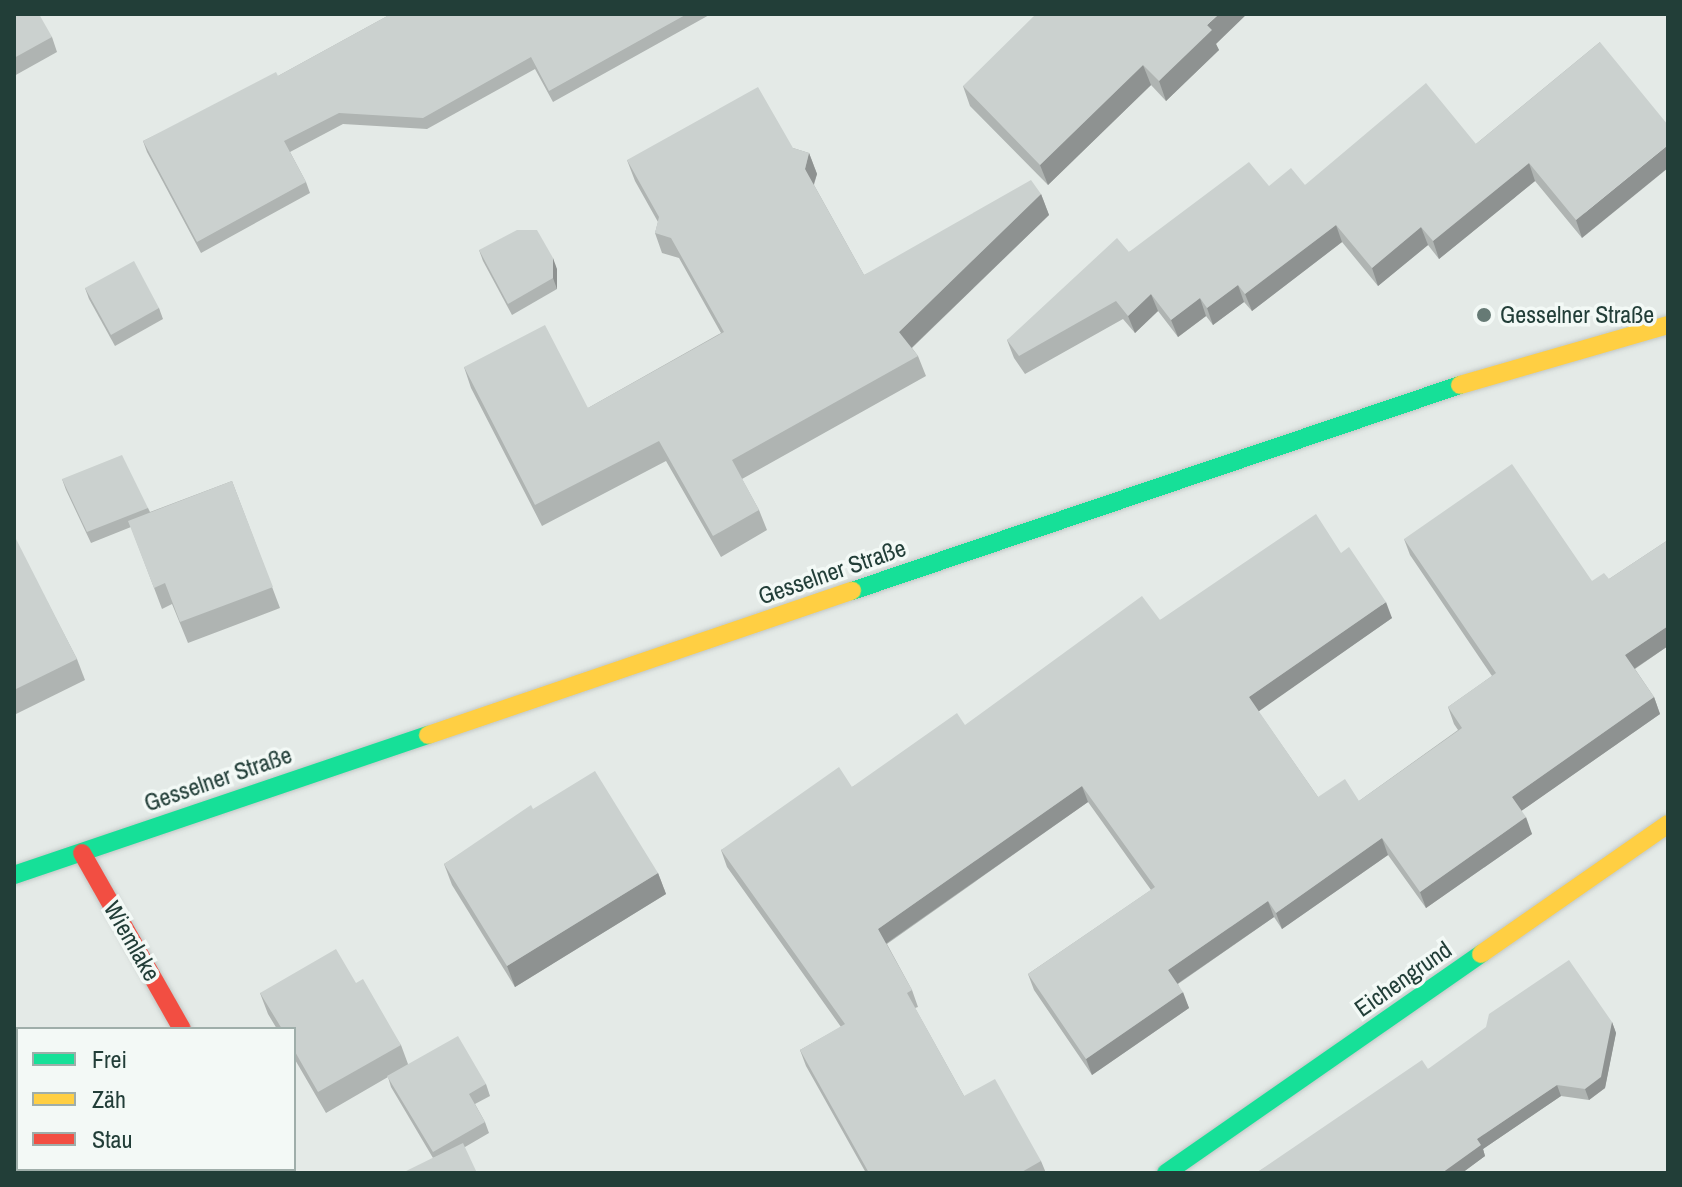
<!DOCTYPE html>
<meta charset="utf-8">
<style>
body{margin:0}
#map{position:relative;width:1682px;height:1187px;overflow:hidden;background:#e4eae7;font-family:"Archivo Narrow",sans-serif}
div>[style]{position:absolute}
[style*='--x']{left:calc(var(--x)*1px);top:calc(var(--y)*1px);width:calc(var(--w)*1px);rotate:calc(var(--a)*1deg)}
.roads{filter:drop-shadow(0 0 2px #c1c7c5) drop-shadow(0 0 2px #c1c7c5)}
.street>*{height:44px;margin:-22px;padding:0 22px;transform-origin:22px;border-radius:22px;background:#fbfcfb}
.fast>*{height:18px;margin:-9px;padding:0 9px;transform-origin:9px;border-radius:9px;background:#16e098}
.slow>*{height:18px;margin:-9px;padding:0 9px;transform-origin:9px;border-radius:9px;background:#ffcf43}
.jam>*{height:18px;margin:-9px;padding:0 9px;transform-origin:9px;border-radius:9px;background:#f24e42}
.wall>*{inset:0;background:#afb4b2}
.shaded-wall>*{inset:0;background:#8e9291}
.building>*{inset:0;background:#cbd1cf}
.dots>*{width:22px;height:22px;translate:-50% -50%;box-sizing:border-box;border:4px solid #f3f9f6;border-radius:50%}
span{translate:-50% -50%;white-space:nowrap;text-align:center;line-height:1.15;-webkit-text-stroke:7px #f3f9f6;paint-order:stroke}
.poi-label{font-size:24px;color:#223e38}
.left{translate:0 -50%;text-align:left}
.street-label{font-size:24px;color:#223e38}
.frame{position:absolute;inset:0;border:16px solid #223e38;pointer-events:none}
.legend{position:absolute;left:16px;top:1027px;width:280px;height:144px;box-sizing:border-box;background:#f3f9f6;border:2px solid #9faeaa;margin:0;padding:10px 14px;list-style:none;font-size:24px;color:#223e38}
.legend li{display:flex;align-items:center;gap:16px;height:40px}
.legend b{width:40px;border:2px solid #9faeaa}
</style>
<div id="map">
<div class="roads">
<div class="street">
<div style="--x:262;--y:1169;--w:4;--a:63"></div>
</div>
<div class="fast">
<div style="--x:852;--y:591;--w:642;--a:-18.72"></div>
<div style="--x:14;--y:875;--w:437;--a:-18.7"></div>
<div style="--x:1166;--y:1173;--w:384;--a:-34.8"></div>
</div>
<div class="slow">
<div style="--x:1460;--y:385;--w:216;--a:-16.1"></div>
<div style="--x:428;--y:735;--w:448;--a:-18.8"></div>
<div style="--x:1481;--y:954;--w:228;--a:-34.8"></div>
</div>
<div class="jam">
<div style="--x:82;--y:853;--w:202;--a:60.4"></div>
</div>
</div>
<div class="wall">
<div style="clip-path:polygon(14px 14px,52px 37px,57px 52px,14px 76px)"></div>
<div style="clip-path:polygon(391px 14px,711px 14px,553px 102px,535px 69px,427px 129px,343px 124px,290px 152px,306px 182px,310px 193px,201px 253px,147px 152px,143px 141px,278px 76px)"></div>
<div style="clip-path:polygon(1600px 42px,1582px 238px,1535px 181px,1439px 259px,1428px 245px,1378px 286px,1342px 242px,1252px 311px,1244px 302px,1213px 325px,1206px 316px,1178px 337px,1158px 311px,1135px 333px,1123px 319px,1025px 374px,1014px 358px,1007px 340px,1129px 252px,1269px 186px,1305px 185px,1476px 144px)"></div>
<div style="clip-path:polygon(1216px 44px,1219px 50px,1166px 101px,1151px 85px,1048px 185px,970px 106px,963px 86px)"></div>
<div style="clip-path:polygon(793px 148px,809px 153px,817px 174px,814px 185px,864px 275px,1041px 194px,1049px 215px,912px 348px,918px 356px,926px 376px,742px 479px,759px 510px,767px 530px,721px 557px,666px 461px,542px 526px,471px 388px,464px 367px,588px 408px,721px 333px,679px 258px,662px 253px,655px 233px,658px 222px,635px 181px,627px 160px)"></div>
<div style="clip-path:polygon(479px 250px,557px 269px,557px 289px,512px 315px,483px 261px)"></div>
<div style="clip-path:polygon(85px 288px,159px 308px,163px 319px,115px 346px,89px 299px)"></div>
<div style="clip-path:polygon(62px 479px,148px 508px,150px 512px,232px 481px,280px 608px,188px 643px,172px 604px,162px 609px,131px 527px,91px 543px,66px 490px)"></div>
<div style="clip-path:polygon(14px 538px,77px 659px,85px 680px,14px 715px)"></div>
<div style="clip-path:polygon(1404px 539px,1592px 581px,1609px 579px,1668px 540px,1668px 646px,1635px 669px,1654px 697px,1660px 714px,1521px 811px,1532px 834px,1426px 908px,1388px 855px,1282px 929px,1274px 917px,1178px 984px,1189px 1008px,1092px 1075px,1034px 990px,1028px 974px,1151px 890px,1088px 802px,887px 944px,912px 990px,918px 1007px,915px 1008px,964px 1096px,1041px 1161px,1046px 1173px,866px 1173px,806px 1066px,800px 1050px,841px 1027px,727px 867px,721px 850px,852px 787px,1160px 620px,1341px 553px,1392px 618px,1258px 711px,1318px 797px,1359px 801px,1458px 730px,1454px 724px,1448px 707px,1492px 676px,1410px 555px)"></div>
<div style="clip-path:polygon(533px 809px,658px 873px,666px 894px,515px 987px,452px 885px,444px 864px)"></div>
<div style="clip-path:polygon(356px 983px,401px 1045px,408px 1064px,486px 1084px,490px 1096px,475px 1104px,485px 1122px,489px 1133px,465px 1147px,433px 1158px,391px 1087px,388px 1077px,326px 1113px,294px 1058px,294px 1029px,277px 1029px,268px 1014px,260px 993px)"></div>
<div style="clip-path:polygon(1612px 1022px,1616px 1033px,1605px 1088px,1589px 1100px,1561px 1096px,1483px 1149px,1485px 1156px,1462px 1173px,1256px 1173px,1428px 1069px)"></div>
<div style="clip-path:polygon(18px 1169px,113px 1169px,106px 1173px,14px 1173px)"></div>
</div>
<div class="shaded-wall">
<div style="clip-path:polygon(1219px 14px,1247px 14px,1216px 44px,1219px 50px,1166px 101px,1159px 81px,1207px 25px)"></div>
<div style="clip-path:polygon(1143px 65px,1151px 85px,1048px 185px,1040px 165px)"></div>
<div style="clip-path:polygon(1668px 145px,1668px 168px,1582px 238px,1576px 220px)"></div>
<div style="clip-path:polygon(809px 153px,817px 174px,812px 189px,805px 169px)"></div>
<div style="clip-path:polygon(1529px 163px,1535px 181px,1439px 259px,1433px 241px)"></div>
<div style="clip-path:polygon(1041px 194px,1049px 215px,906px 353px,899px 332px)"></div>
<div style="clip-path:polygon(1336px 225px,1342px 242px,1252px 311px,1245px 294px)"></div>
<div style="clip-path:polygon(1421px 227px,1428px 245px,1378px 286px,1372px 268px)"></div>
<div style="clip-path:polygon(553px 258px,557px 269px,557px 289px,553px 278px)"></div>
<div style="clip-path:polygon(1238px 285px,1244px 302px,1213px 325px,1207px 308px)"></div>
<div style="clip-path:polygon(1151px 294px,1158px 311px,1135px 333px,1128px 316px)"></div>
<div style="clip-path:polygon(1200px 298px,1206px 316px,1178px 337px,1171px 320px)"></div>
<div style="clip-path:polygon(1386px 602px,1392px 618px,1255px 714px,1249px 697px)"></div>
<div style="clip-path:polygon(1668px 626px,1668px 646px,1631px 671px,1625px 655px)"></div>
<div style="clip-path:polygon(1654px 697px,1660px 714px,1517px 814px,1512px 797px)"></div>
<div style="clip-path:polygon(1082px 786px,1088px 802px,884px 945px,878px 929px)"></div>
<div style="clip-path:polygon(1526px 817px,1532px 834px,1426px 908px,1420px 892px)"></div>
<div style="clip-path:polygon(1382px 838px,1388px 855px,1282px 929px,1276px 913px)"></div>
<div style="clip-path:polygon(658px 873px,666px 894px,515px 987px,507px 966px)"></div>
<div style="clip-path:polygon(1268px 901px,1274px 917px,1174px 986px,1168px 970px)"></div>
<div style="clip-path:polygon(1183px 992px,1189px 1008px,1092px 1075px,1086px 1059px)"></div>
<div style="clip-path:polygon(1612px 1022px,1616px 1033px,1605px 1088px,1589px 1100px,1585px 1089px)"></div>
<div style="clip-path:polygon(1557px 1085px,1561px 1096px,1483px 1149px,1485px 1156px,1462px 1173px,1441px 1173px,1477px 1139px)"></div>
</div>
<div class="building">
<div style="clip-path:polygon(14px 14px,39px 14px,52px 37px,14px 58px)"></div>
<div style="clip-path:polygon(391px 14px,687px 14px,549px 91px,531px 57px,423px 118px,339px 113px,284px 141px,306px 182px,197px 242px,143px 141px,276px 72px,278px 76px)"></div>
<div style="clip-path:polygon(1036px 14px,1219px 14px,1207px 25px,1212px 30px,1159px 81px,1143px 65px,1040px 165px,963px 86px)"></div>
<div style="clip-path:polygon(1600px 42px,1668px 125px,1668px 145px,1576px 220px,1529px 163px,1433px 241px,1421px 227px,1372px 268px,1336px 225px,1245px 294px,1238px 285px,1207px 308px,1200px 298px,1171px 320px,1151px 294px,1128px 316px,1116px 301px,1019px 356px,1007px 340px,1117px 238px,1129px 252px,1249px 162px,1269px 186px,1291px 168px,1305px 185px,1426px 83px,1476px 144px)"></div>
<div style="clip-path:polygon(758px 87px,793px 148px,809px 153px,805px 169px,864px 275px,1031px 180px,1041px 194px,899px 332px,918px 356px,732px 460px,759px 510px,713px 536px,659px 441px,535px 505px,464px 367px,545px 325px,588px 408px,724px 332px,671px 238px,655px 233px,659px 217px,627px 160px)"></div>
<div style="clip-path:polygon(517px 230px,537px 230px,553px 258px,553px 278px,508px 304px,479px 250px)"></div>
<div style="clip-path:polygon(134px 261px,159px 308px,111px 335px,85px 288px)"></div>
<div style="clip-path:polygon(122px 455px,148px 508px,87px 532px,62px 479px)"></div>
<div style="clip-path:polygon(1512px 464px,1592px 581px,1604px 573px,1609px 579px,1668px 540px,1668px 626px,1625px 655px,1654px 697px,1512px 797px,1526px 817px,1420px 892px,1382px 838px,1276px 913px,1268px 901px,1168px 970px,1183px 992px,1086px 1059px,1028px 974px,1155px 887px,1082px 786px,878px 929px,912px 990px,907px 993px,964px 1096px,995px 1079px,1041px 1161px,1020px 1173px,869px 1173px,800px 1050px,845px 1024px,721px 850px,839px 767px,852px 787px,957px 713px,965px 725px,1142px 596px,1160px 620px,1316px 514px,1341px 553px,1349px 547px,1386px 602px,1249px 697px,1318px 797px,1345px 779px,1359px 801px,1462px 728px,1448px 707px,1496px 673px,1404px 539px)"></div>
<div style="clip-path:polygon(232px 481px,273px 587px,180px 622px,165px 583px,154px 588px,128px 521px)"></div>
<div style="clip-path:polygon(15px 537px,77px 659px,14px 690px,14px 538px)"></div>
<div style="clip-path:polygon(595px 771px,658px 873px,507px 966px,444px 864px,531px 805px,533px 809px)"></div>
<div style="clip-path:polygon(336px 949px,356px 983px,363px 979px,401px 1045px,318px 1092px,294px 1050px,294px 1029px,282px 1029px,260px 993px)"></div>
<div style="clip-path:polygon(1569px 960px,1612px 1022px,1601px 1077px,1585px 1089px,1557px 1085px,1477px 1139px,1481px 1145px,1442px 1173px,1256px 1173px,1422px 1060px,1428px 1069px,1486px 1027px,1489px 1014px)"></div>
<div style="clip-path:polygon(458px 1036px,486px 1084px,469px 1094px,485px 1122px,433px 1152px,387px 1076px)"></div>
<div style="clip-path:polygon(18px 1079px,18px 1169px,70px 1169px,62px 1173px,14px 1173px,14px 1081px)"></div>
<div style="clip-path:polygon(463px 1143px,477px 1173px,402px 1173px)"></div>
</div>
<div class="dots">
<div style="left:1484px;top:315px;background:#667a75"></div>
</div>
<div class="poi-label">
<span class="left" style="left:1500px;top:315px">Gesselner Straße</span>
</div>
<div class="street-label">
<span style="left:832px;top:572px;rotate:-19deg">Gesselner Straße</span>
<span style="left:218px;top:779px;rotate:-19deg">Gesselner Straße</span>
<span style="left:132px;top:941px;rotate:60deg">Wiemlake</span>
<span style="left:1403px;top:979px;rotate:-35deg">Eichengrund</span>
</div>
<div class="frame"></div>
<ul class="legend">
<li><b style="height:10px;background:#16e098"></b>Frei</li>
<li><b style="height:10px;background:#ffcf43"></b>Zäh</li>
<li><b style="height:10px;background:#f24e42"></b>Stau</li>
</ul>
</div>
